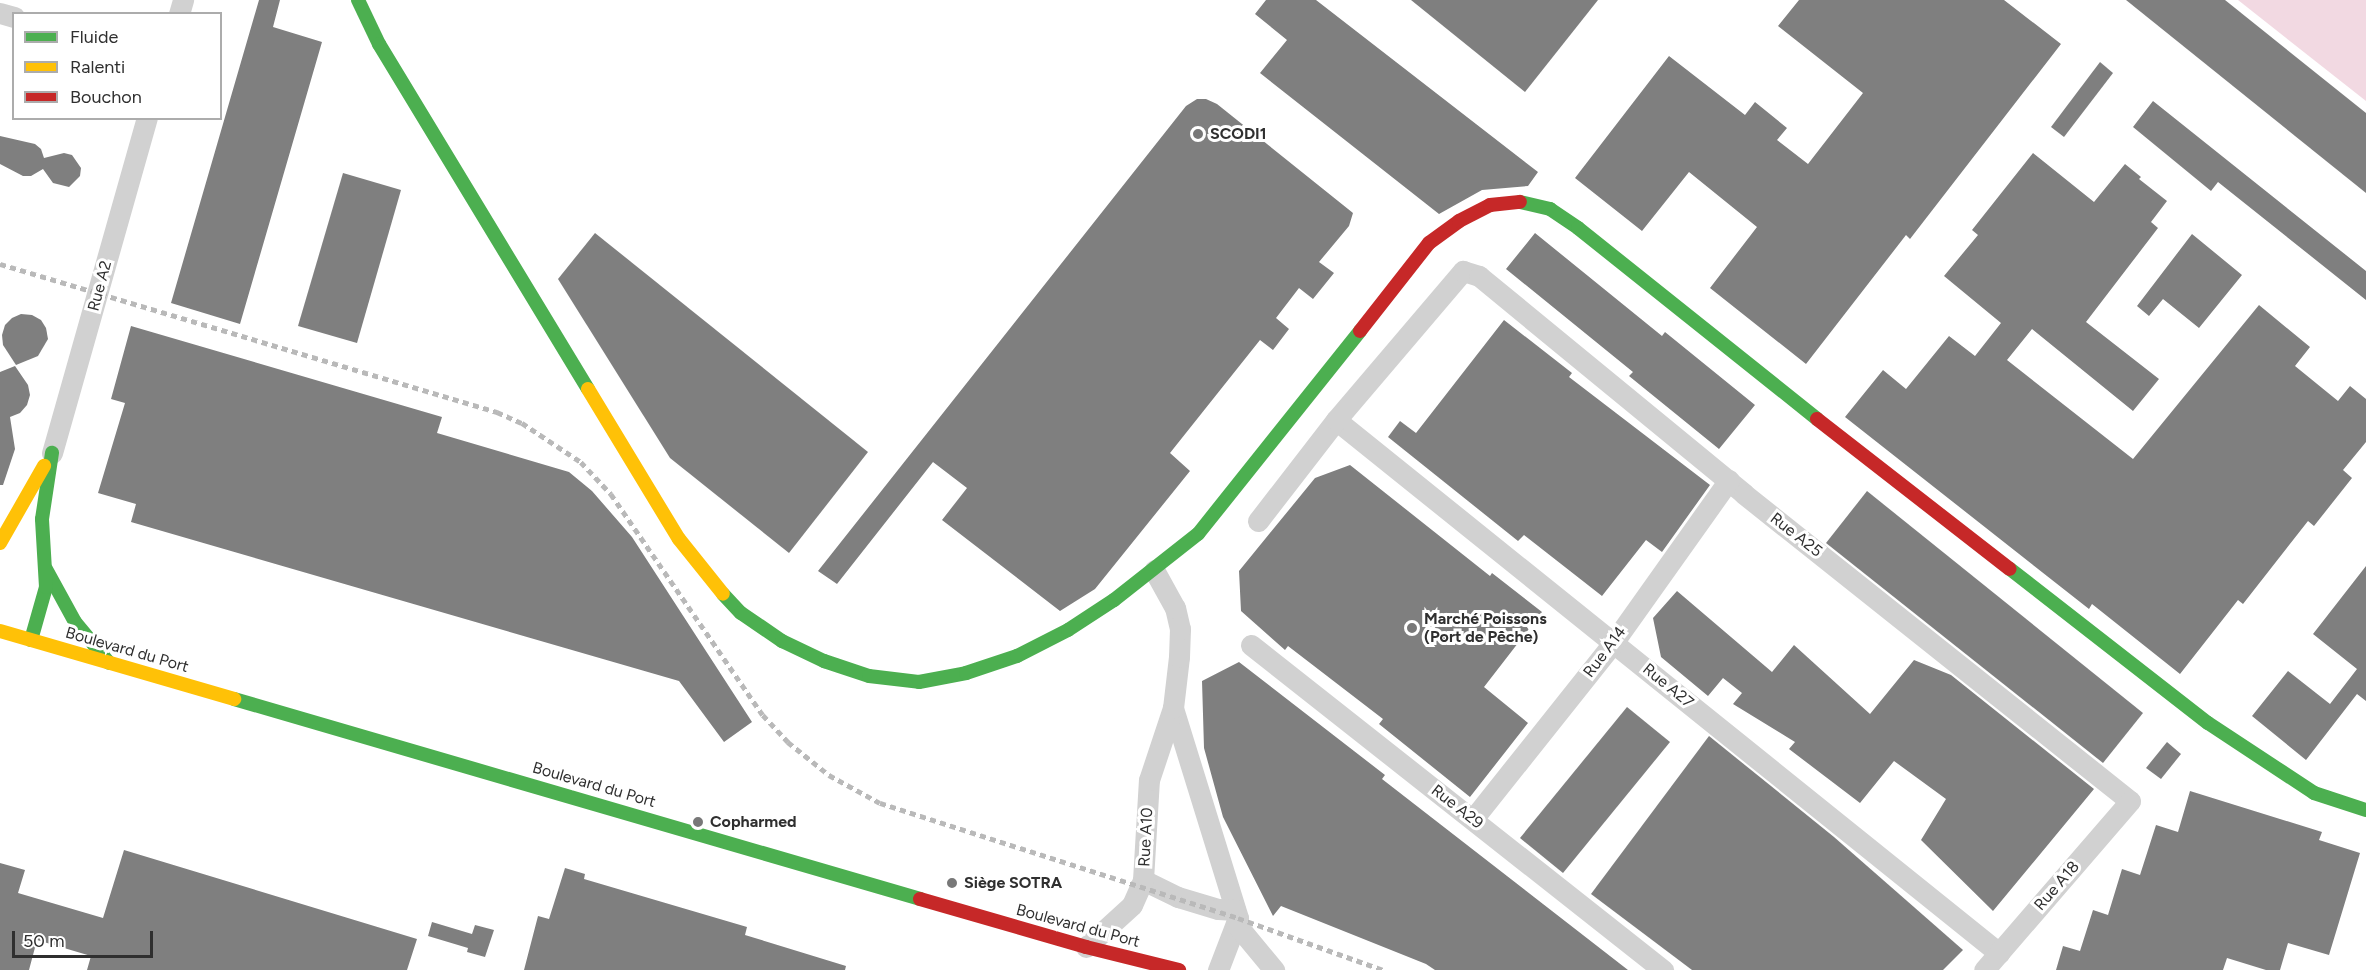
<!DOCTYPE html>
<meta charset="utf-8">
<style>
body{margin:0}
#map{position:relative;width:2366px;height:970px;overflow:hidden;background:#fff;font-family:Figtree,sans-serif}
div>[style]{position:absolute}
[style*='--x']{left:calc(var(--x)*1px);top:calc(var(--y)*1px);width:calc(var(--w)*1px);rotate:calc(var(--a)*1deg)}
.water>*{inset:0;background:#f2d9e2}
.building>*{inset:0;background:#7f7f7f}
.street>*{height:21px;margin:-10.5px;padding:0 10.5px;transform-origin:10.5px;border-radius:10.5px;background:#d1d1d1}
.fast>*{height:14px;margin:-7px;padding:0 7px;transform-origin:7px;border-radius:7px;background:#4caf50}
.slow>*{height:14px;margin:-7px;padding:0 7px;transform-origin:7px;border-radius:7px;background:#ffc107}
.jam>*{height:14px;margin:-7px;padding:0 7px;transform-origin:7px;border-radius:7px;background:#c62828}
.rail>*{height:4.5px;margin-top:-2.25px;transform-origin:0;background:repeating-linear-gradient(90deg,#b9b9b9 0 6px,transparent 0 10.5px)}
.dots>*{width:16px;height:16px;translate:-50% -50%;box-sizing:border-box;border:3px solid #fff;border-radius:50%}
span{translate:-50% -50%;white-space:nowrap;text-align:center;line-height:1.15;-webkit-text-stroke:6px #fff;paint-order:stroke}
.poi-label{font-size:16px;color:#2f2f2f;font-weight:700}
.left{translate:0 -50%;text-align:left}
.street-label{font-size:16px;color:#2f2f2f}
.legend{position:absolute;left:12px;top:12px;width:210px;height:108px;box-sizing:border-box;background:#fff;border:2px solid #acacac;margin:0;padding:8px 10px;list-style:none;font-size:18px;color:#2f2f2f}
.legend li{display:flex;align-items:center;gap:12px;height:30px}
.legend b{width:30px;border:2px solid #acacac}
.scale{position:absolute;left:12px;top:931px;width:141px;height:27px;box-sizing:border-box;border:3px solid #2f2f2f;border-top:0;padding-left:8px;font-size:18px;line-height:21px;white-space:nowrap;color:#2f2f2f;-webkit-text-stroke:4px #fff;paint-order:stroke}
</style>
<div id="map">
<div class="water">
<div style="clip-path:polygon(2238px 0,2366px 0,2366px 101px)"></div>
</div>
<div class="building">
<div style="clip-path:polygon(259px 0,280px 0,273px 27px,322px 42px,240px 324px,171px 303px)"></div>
<div style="clip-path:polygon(1266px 0,1316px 0,1538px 172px,1528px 186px,1482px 190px,1439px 214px,1260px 73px,1287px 40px,1255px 14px)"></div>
<div style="clip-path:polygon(1411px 0,1598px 0,1525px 92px)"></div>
<div style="clip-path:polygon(1799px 0,2004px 0,2061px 44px,1910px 239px,1906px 235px,1806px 364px,1710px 288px,1757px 227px,1689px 172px,1642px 231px,1575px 178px,1669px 56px,1745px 115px,1755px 102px,1787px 128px,1777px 140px,1808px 164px,1863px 93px,1778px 26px)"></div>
<div style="clip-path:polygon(2126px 0,2225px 0,2366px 113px,2366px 193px)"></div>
<div style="clip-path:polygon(2100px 62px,2113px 73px,2064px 137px,2051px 127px)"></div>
<div style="clip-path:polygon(1197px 99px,1206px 99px,1217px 104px,1353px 213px,1349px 226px,1319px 262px,1334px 273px,1313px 299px,1299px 288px,1276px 318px,1289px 329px,1273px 350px,1260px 340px,1170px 453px,1190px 471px,1095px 589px,1060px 611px,942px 520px,967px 488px,933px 462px,837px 584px,818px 571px,1186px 106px)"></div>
<div style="clip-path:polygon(2153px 101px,2366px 271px,2366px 300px,2218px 182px,2211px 191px,2133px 127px)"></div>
<div style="clip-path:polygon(0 136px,35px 144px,41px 149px,44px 158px,64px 153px,72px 155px,81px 168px,80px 176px,69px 187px,53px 183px,43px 169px,31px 176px,23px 176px,0 164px)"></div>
<div style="clip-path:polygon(2033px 153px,2094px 202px,2125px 164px,2141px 177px,2139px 179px,2167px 201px,2151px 222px,2158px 228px,2086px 322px,2159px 379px,2133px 411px,2032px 329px,2007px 360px,2133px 459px,2259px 305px,2310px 347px,2295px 366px,2338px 401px,2350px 386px,2366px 399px,2366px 442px,2343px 470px,2352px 478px,2314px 526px,2308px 521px,2243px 604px,2238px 600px,2180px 674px,2092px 604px,2089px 609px,1845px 417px,1883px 370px,1906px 389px,1949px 336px,1975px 356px,2001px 323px,1944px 276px,1978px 235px,1972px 230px)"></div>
<div style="clip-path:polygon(343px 173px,401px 190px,357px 343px,298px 326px)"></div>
<div style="clip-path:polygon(595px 233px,868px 452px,789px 553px,670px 458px,558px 279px)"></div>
<div style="clip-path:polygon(1535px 233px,1662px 336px,1665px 332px,1755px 405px,1719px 449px,1629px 376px,1633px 372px,1506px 269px)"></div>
<div style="clip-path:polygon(2192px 234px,2242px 275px,2199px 328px,2163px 299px,2149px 316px,2137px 306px)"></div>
<div style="clip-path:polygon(21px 314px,32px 315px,41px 320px,46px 328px,48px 339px,38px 356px,16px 365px,3px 345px,2px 335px,5px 325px,12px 318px)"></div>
<div style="clip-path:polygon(1504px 320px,1572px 373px,1569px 377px,1710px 485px,1662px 552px,1646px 540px,1602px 596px,1524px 535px,1518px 541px,1388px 437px,1400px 421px,1416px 433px)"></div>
<div style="clip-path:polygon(131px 326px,442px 417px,437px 433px,569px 472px,592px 491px,632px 537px,752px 722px,724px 742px,679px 681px,131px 522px,136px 504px,98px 493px,125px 403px,111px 399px)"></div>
<div style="clip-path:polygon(15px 366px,28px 385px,30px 395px,27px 405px,20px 413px,10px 417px,15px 449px,3px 485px,0 485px,0 372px)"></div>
<div style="clip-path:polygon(1350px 465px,1490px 576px,1492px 573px,1542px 612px,1484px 687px,1528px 723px,1470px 797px,1379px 724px,1383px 719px,1288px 646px,1285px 650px,1241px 611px,1239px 571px,1315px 478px)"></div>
<div style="clip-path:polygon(1867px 491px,2143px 713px,2103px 763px,1826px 543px)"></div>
<div style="clip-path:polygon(2366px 566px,2366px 701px,2357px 694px,2306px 760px,2252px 716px,2288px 671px,2330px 704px,2357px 669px,2313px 634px)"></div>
<div style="clip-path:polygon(1677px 591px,1772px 672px,1794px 645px,1870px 714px,1914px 660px,1951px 675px,2094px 789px,1993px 911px,1921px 840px,1946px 799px,1894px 761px,1860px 803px,1789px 749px,1795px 742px,1733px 704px,1742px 693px,1723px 678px,1708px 696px,1661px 657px,1653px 618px)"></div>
<div style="clip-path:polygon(1239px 662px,1385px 775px,1382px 779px,1628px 970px,1435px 970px,1426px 964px,1281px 906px,1273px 916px,1223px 817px,1204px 748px,1202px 681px)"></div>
<div style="clip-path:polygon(1627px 707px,1670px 742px,1563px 873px,1520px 838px)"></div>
<div style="clip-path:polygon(1709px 736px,1834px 837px,1963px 950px,1943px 970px,1692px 970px,1591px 894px)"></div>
<div style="clip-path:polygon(2167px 742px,2181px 754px,2161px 779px,2146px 768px)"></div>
<div style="clip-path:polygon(2190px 791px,2322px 832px,2319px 840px,2360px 853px,2329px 955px,2288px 943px,2280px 970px,2266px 970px,2227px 958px,2223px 970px,2056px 970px,2063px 946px,2080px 951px,2093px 910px,2108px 915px,2122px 869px,2140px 875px,2156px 825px,2178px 832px)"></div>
<div style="clip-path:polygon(124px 850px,417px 939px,407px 970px,87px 970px,91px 956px,37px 940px,29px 970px,0 970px,0 863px,25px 870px,18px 893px,103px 918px)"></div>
<div style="clip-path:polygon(565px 868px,585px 874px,584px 879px,747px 927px,745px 935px,846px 966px,845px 970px,524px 970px,538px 916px,549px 919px)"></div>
<div style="clip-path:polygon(432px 922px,472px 934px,475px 925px,494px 930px,485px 957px,467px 952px,468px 948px,428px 936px)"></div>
</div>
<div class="street">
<div style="--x:0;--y:13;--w:15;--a:16"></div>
<div style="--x:179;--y:14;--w:15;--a:-74"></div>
<div style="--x:1336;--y:420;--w:851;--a:38.8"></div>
<div style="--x:52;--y:453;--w:348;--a:-74.2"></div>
<div style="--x:1258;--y:521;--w:128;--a:-52.3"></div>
<div style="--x:1336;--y:420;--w:196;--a:-49.6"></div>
<div style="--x:1463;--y:271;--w:17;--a:17"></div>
<div style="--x:1479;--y:276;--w:343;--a:39.4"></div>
<div style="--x:1744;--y:494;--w:493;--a:38.5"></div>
<div style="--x:2130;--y:801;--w:223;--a:130.8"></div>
<div style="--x:1251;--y:645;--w:525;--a:38.27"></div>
<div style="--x:1173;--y:708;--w:220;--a:72.8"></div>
<div style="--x:1238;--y:918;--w:56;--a:111"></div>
<div style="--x:1473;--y:819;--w:225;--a:-51.5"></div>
<div style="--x:1613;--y:643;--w:200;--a:-54.6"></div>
<div style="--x:1143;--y:880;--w:39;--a:26"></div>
<div style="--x:1178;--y:897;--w:42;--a:16.7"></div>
<div style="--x:1218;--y:909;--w:17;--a:3"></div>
<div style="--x:1236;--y:924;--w:60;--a:50.4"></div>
<div style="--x:1086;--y:947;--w:62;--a:-42.4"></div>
<div style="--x:1132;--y:905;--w:27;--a:-66"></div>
<div style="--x:1143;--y:880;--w:100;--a:-86.6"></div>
<div style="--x:1149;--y:780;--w:76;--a:-71.6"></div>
<div style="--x:1173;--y:708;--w:51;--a:-83.3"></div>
<div style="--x:1179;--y:657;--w:28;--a:-88"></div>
<div style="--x:1180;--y:629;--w:22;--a:-103"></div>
<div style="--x:1175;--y:608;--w:43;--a:-118.9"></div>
</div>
<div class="fast">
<div style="--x:358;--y:0;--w:49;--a:64.5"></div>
<div style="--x:379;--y:44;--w:403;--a:58.8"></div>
<div style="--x:1520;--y:202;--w:31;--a:13"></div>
<div style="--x:1550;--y:209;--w:34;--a:34"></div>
<div style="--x:1578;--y:228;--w:306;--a:38.6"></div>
<div style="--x:46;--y:569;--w:60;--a:61.3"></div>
<div style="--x:75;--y:622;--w:53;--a:50.3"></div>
<div style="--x:2010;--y:569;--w:251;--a:37.9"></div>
<div style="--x:2208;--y:723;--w:127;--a:33.4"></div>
<div style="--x:2314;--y:793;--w:55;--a:18.1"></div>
<div style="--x:723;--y:594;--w:26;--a:47"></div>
<div style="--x:741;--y:613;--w:50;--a:34.3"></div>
<div style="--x:782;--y:641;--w:47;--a:25.5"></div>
<div style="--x:824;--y:661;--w:47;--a:18.4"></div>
<div style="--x:869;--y:676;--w:50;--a:6.8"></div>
<div style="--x:919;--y:682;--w:48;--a:-10.8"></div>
<div style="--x:966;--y:673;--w:54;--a:-18.4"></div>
<div style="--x:1017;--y:656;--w:57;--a:-27"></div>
<div style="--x:1068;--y:630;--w:55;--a:-33.1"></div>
<div style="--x:1114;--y:600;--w:107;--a:-38.2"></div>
<div style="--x:1198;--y:534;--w:260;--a:-51.4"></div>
<div style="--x:31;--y:640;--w:55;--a:-74.2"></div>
<div style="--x:46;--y:587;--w:68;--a:-93.4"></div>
<div style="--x:42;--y:519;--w:67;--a:-81.4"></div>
<div style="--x:234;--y:699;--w:715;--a:16.25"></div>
</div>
<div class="slow">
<div style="--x:588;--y:389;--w:175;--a:58.8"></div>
<div style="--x:679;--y:539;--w:70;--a:51.3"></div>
<div style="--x:0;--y:543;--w:89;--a:-60.3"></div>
<div style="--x:0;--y:631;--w:244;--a:16.2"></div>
</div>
<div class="jam">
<div style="--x:1360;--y:331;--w:112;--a:-51.9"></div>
<div style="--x:1429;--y:243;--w:37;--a:-36"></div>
<div style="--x:1459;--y:221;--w:35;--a:-27"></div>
<div style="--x:1490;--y:205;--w:30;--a:-6"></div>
<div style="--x:1817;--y:419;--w:244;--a:37.9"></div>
<div style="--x:920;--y:899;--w:173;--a:16.1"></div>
<div style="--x:1086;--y:947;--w:96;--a:13.9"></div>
</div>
<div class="rail">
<div style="--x:0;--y:264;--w:519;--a:16.58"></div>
<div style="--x:497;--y:412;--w:27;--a:24"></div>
<div style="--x:522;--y:423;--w:71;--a:33.5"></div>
<div style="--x:581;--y:462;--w:44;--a:46.8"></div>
<div style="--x:611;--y:494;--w:268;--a:55.5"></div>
<div style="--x:763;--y:715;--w:37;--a:47"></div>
<div style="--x:788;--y:742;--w:53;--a:38.8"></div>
<div style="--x:829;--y:775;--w:58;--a:28.8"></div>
<div style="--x:880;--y:803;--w:376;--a:17.8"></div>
<div style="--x:1238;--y:918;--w:154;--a:19.7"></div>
</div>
<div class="dots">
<div style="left:1198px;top:134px;background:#787878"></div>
<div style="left:1412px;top:628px;background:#787878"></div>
<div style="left:698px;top:822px;background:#787878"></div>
<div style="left:952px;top:883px;background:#787878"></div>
</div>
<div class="poi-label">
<span class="left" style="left:1210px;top:134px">SCODI1</span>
<span class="left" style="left:1424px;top:628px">Marché Poissons<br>(Port de Pêche)</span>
<span class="left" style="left:710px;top:822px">Copharmed</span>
<span class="left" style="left:964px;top:883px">Siège SOTRA</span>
</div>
<div class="street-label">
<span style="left:100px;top:286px;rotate:-75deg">Rue A2</span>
<span style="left:1796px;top:535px;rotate:38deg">Rue A25</span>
<span style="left:127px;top:650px;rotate:16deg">Boulevard du Port</span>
<span style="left:1605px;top:652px;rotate:-53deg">Rue A14</span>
<span style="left:1668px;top:686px;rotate:39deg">Rue A27</span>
<span style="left:594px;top:785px;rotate:16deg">Boulevard du Port</span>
<span style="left:1457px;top:807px;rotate:38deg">Rue A29</span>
<span style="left:1146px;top:837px;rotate:-87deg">Rue A10</span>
<span style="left:2057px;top:886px;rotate:-49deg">Rue A18</span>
<span style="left:1078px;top:926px;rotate:15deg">Boulevard du Port</span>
</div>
<ul class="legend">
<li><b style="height:8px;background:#4caf50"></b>Fluide</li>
<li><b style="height:8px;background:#ffc107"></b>Ralenti</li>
<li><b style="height:8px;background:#c62828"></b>Bouchon</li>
</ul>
<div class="scale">50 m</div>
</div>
